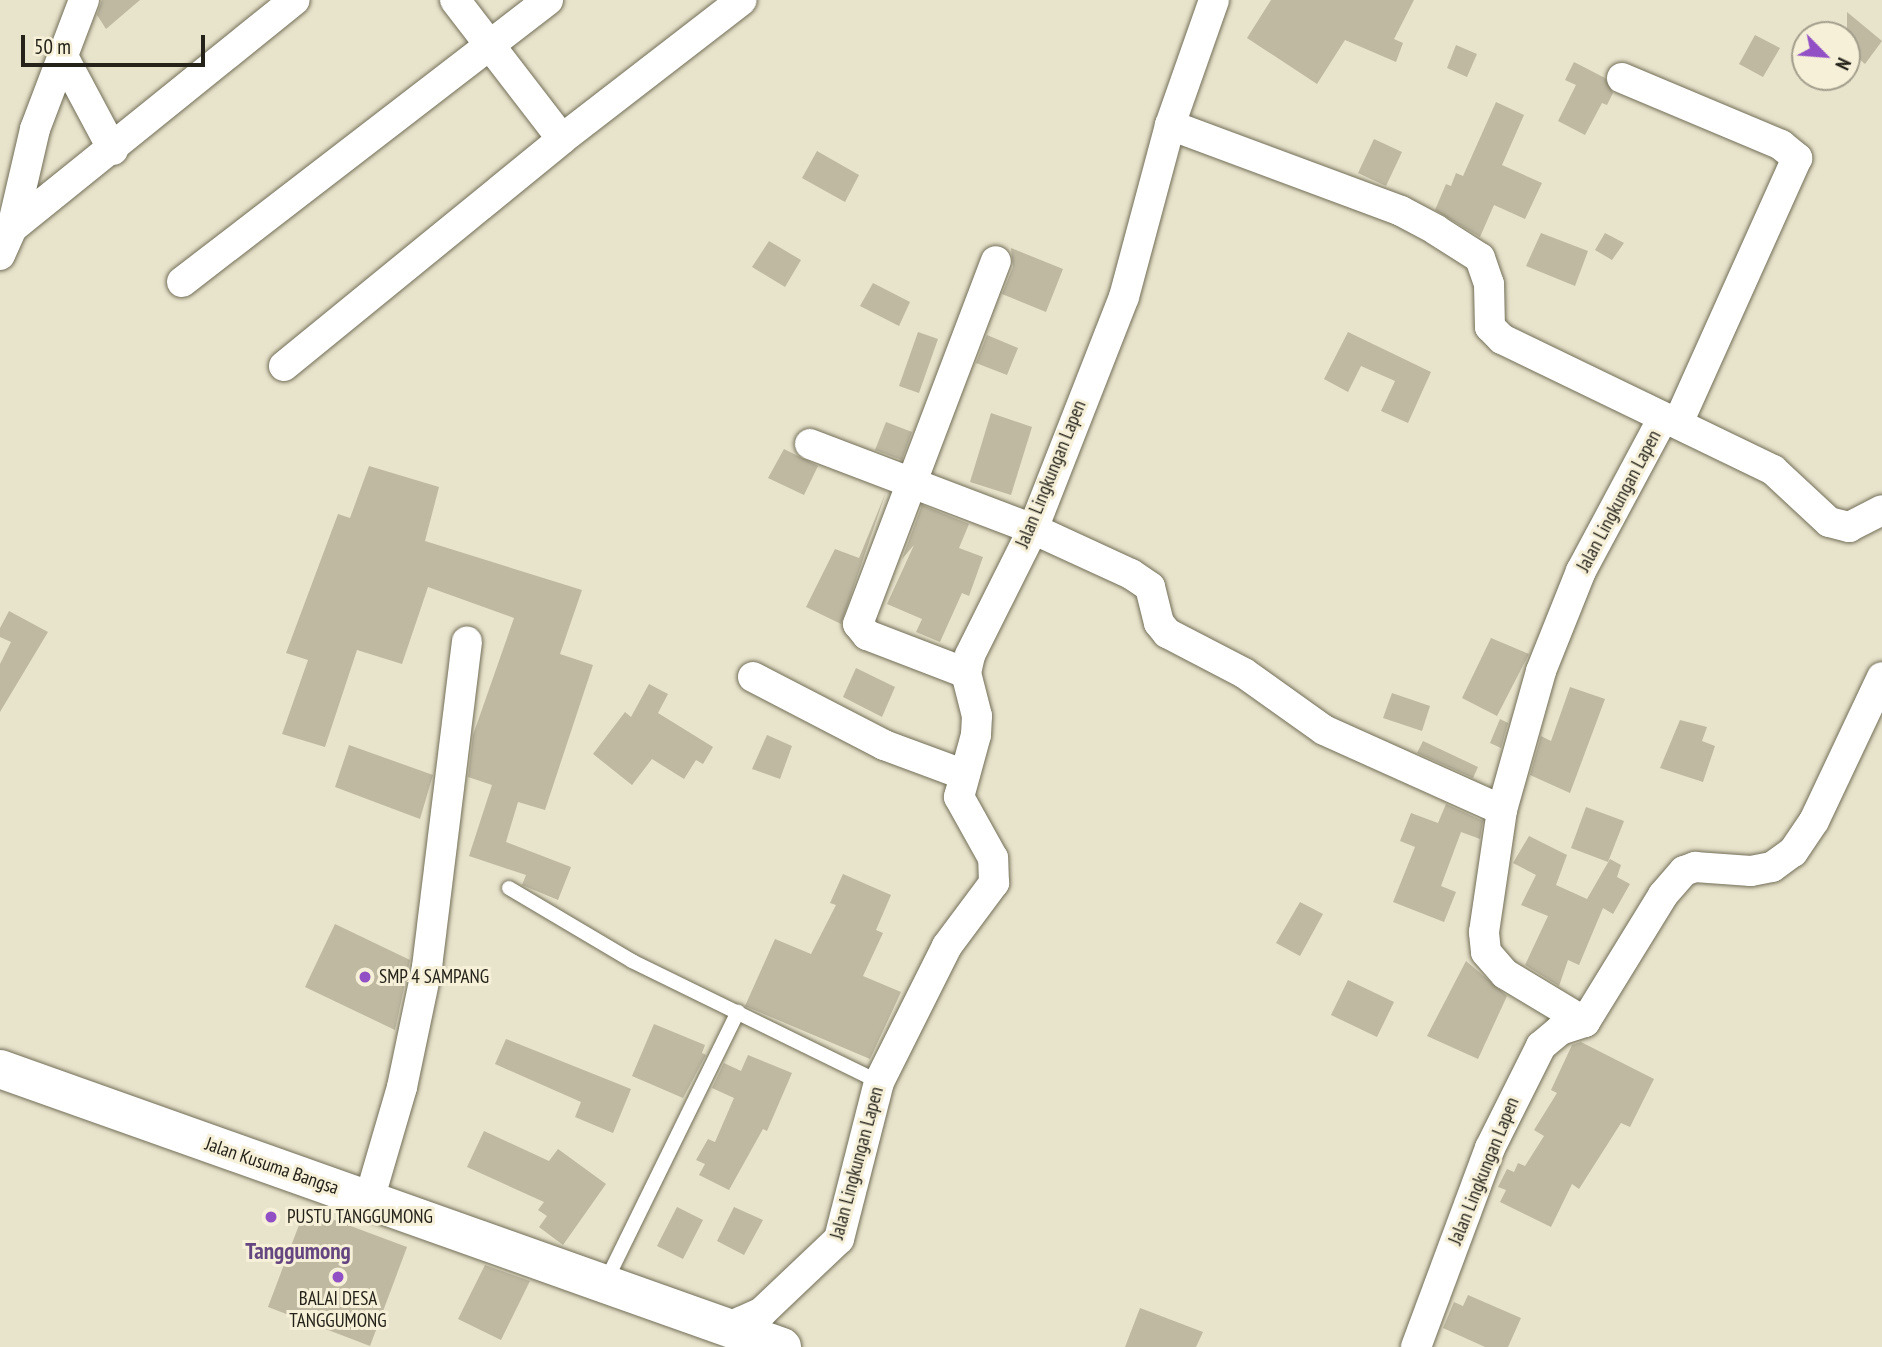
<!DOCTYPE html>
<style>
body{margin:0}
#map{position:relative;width:1882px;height:1347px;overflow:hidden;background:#e8e3cb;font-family:"PT Sans Narrow",sans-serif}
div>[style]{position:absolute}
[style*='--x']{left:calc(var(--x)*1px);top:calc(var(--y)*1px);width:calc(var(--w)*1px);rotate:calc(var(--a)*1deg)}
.building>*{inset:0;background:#bfb9a2}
.roads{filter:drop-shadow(0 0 2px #726e58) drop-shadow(0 0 2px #726e58)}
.service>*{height:14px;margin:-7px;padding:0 7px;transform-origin:7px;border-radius:7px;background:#fff}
.minor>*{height:30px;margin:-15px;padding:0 15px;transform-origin:15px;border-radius:15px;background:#fff}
.primary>*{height:38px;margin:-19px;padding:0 19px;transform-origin:19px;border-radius:19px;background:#fff}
.dots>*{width:19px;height:19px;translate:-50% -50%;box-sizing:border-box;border:4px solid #f6f0d8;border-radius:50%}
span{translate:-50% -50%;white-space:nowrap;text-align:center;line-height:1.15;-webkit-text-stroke:6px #f6f0d8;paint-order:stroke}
.street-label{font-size:19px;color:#242219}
.poi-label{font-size:19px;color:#242219}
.left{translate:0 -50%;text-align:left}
.quarter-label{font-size:23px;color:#664681;font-weight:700}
.north{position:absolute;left:1791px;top:21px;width:70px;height:70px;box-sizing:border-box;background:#f6f0d8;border:2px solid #a29e8c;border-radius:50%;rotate:115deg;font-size:19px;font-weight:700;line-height:28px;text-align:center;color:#242219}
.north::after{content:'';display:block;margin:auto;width:24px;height:32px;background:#9250c5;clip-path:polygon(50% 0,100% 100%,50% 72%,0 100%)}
.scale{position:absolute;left:21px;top:35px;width:184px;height:32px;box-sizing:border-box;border:4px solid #242219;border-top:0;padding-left:9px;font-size:21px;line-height:24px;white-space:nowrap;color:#242219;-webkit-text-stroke:5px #f6f0d8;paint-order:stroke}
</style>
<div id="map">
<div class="building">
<div style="clip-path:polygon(102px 0,140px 0,106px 29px,97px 15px)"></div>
<div style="clip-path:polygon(1271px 0,1414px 0,1394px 39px,1403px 43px,1396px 62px,1345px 40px,1317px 84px,1247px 38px)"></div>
<div style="clip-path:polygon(1847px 12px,1882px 41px,1865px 64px,1847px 49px)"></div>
<div style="clip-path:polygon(1755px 35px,1780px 48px,1763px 77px,1739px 64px)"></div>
<div style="clip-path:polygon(1456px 45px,1477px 54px,1467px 77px,1447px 68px)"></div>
<div style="clip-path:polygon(1574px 62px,1605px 78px,1613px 93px,1607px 105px,1602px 103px,1585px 135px,1558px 121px,1576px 85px,1565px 80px)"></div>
<div style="clip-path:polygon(1496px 102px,1524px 115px,1502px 165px,1542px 183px,1525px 219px,1494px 205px,1480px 237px,1435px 210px,1446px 184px,1451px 186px,1456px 173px,1463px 176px)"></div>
<div style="clip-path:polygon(1374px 139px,1402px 152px,1386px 186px,1358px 173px)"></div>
<div style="clip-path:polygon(817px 151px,859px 175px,845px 202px,802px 178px)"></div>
<div style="clip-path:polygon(1541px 233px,1588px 251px,1575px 286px,1526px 266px)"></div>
<div style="clip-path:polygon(1605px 233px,1624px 243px,1612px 260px,1595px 250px)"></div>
<div style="clip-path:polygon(769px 241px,801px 260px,785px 287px,752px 267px)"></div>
<div style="clip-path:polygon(1011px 248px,1063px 269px,1046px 312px,1002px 294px,1013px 267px)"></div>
<div style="clip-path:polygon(873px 283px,910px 302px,899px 326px,860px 306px)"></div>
<div style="clip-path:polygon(918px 332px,938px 339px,919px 393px,899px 386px)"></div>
<div style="clip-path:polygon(1348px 332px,1431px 372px,1408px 423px,1381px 411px,1395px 381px,1361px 366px,1348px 392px,1324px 379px)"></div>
<div style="clip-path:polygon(987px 335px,1018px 348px,1007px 375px,976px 363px)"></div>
<div style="clip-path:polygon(991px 413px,1032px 427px,1011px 495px,970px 482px)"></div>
<div style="clip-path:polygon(886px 422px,912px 432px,902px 460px,875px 450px)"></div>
<div style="clip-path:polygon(784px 449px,818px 466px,804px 495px,768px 478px)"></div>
<div style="clip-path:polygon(369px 466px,439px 487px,425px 541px,582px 590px,560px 654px,593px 665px,545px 810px,518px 802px,506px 842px,571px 867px,558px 900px,522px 885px,526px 875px,469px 856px,492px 785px,468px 777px,473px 735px,514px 618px,428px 587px,402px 664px,357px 650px,325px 747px,282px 734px,308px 660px,286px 653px,338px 514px,350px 518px)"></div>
<div style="clip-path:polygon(886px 492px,841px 624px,806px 607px,835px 549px,859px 558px)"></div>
<div style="clip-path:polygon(922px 505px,969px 524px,959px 548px,983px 557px,969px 596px,962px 593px,940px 642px,916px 632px,922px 619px,887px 604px,914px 545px,902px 559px)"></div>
<div style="clip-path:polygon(9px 611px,48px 632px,0 712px,0 664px,11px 642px,0 637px,0 628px)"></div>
<div style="clip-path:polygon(1491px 638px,1529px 654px,1497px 716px,1462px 698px)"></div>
<div style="clip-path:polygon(856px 668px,895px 687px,882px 717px,843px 697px)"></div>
<div style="clip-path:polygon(649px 684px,668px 694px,658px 713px,713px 747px,703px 764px,696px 760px,684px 779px,652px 759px,632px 785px,593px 754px,625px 712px,631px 717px)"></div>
<div style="clip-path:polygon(1570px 687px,1605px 699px,1570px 793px,1530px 775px,1541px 736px,1551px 741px)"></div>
<div style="clip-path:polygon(1392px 693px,1430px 706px,1422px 731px,1383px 718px)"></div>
<div style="clip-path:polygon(1500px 719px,1508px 723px,1501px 748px,1490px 743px)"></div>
<div style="clip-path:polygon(1680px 720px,1707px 727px,1702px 741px,1715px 746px,1703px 782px,1660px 768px)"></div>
<div style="clip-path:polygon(767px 735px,792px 746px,780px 779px,752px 769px)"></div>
<div style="clip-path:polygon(1423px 741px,1478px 767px,1473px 778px,1417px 753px)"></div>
<div style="clip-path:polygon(349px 745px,433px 775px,420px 819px,335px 787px)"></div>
<div style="clip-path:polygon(1446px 804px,1483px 821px,1480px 839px,1461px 832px,1441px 886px,1456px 892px,1444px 922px,1393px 902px,1415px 847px,1400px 841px,1411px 813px,1438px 823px)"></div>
<div style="clip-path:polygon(1586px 807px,1624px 821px,1608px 862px,1571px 848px)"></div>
<div style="clip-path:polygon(1529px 836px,1567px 855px,1556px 885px,1587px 899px,1610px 859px,1621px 865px,1617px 877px,1630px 884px,1613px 914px,1603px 908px,1579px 965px,1568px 960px,1559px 986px,1525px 965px,1548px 916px,1521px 905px,1536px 875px,1513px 863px)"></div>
<div style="clip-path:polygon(843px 874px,891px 895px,876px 930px,883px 933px,863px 976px,901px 992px,870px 1059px,745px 1006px,775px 939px,811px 954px,836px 905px,830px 903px)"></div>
<div style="clip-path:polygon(1300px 902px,1323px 914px,1300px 956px,1276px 943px)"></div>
<div style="clip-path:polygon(335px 924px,410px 960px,395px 1030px,305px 987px)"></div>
<div style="clip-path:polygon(1466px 961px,1507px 996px,1478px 1059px,1427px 1036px)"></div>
<div style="clip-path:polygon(1348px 980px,1394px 1002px,1377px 1037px,1331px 1015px)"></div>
<div style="clip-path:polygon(654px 1024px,705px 1045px,702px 1053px,706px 1055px,683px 1098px,632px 1076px)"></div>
<div style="clip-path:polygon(506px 1039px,631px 1089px,613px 1133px,575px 1117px,581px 1102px,495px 1064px)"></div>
<div style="clip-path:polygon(1581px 1042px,1654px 1079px,1630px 1127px,1621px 1123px,1579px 1189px,1572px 1184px,1551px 1227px,1500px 1202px,1506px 1190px,1498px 1187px,1507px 1169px,1514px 1172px,1518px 1163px,1525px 1166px,1544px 1136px,1534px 1130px,1557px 1093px,1551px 1090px,1572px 1045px)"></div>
<div style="clip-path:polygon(748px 1055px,792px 1073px,767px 1131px,763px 1129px,729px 1190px,699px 1175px,705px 1164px,696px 1160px,708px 1139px,715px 1142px,734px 1098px,712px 1088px,724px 1063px,741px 1071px)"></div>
<div style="clip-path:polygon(484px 1131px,549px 1161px,558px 1149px,606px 1184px,563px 1245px,539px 1227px,547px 1216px,538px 1210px,544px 1202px,467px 1167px)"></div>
<div style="clip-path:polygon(677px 1207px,703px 1220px,683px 1259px,657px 1246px)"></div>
<div style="clip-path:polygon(734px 1207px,763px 1220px,744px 1255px,717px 1241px)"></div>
<div style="clip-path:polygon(305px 1209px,407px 1247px,370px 1346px,268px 1307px)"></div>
<div style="clip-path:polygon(485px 1265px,530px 1281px,501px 1340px,458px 1319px)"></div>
<div style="clip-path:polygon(1468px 1295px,1521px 1318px,1508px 1347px,1485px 1347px,1443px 1328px,1454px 1302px,1463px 1306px)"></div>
<div style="clip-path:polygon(1140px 1308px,1203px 1332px,1196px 1347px,1125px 1347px)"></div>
</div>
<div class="roads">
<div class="service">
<div style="--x:509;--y:888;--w:143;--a:30.7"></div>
<div style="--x:632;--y:961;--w:275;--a:26.1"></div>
<div style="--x:606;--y:1281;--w:300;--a:-63.9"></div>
</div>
<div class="minor">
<div style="--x:455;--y:0;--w:175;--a:52.4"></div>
<div style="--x:65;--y:60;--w:102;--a:61.9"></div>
<div style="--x:1622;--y:78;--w:173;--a:22.8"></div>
<div style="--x:1781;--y:145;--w:21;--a:39"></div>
<div style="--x:1797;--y:158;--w:290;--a:114.2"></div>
<div style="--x:1170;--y:125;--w:133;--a:-70.6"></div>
<div style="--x:12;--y:228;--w:363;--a:-38.9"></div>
<div style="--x:0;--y:255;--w:30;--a:-66"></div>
<div style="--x:12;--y:228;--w:102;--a:-76.9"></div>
<div style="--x:35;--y:129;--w:138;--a:-69.2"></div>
<div style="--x:182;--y:282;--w:462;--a:-37.6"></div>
<div style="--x:284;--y:366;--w:359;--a:-39.2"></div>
<div style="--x:562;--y:139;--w:227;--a:-37.7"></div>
<div style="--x:810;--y:444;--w:239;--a:20.9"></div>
<div style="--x:1033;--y:529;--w:108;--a:24.7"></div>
<div style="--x:1131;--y:574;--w:23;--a:34"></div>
<div style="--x:1150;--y:587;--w:37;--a:76"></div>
<div style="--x:1159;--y:623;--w:13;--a:51"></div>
<div style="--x:1167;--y:633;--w:87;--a:27.5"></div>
<div style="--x:1244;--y:673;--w:98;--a:35.5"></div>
<div style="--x:1324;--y:730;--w:195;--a:24.2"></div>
<div style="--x:966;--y:673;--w:106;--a:-159"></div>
<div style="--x:867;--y:635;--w:14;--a:-129"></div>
<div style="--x:858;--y:624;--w:388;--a:-69.2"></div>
<div style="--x:753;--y:677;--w:148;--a:27.4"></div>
<div style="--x:884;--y:745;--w:86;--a:20.3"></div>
<div style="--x:1585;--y:1022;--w:93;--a:-149"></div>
<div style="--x:1505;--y:974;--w:29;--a:-131"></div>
<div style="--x:1486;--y:952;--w:20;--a:-96"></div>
<div style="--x:1484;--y:932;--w:123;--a:-81.6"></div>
<div style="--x:1502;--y:810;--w:144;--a:-74.3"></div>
<div style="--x:1541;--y:671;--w:108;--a:-68.2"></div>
<div style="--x:1581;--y:571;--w:174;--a:-61.8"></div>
<div style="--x:369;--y:1200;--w:118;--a:-73.7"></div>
<div style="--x:402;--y:1087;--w:123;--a:-78.2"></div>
<div style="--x:427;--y:967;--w:328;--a:-83"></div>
<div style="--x:731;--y:1326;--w:34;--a:-24"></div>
<div style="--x:762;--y:1312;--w:106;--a:-43.5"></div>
<div style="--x:839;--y:1239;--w:162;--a:-75.7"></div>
<div style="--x:879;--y:1082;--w:152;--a:-63.4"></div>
<div style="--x:947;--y:946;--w:79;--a:-53.3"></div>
<div style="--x:994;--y:883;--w:25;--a:-92"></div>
<div style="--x:993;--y:858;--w:70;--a:-119.1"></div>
<div style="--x:959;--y:797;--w:64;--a:-74.7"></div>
<div style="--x:976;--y:735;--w:19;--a:-87"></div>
<div style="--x:977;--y:716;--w:44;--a:-104.3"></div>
<div style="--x:966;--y:673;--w:18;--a:-77"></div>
<div style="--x:970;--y:655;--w:141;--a:-63.4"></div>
<div style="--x:1033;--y:529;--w:249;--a:-68.6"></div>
<div style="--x:1124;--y:297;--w:178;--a:-75"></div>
<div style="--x:1170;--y:125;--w:246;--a:20.4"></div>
<div style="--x:1401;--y:211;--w:40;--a:28"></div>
<div style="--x:1436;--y:230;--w:52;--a:32.5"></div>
<div style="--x:1480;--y:258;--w:28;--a:71"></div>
<div style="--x:1489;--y:284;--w:43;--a:88.7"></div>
<div style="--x:1490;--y:327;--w:17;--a:45"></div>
<div style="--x:1502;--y:339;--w:301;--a:25.8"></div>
<div style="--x:1773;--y:470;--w:76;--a:42.9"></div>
<div style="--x:1829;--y:522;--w:21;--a:14"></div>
<div style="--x:1849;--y:527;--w:37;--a:-27"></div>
<div style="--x:1416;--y:1347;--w:212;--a:-69.6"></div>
<div style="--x:1490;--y:1148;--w:114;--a:-63.4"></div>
<div style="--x:1541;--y:1046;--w:25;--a:-40"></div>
<div style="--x:1560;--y:1030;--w:26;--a:-18"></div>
<div style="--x:1585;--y:1022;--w:149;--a:-58.4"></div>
<div style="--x:1663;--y:895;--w:32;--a:-49"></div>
<div style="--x:1684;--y:871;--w:12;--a:-20"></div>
<div style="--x:1695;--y:867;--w:56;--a:4.1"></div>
<div style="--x:1751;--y:871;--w:21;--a:-11"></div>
<div style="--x:1772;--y:867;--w:26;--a:-36"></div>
<div style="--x:1793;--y:852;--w:37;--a:-56"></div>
<div style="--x:1814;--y:821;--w:159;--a:-64.7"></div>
</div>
<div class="primary">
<div style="--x:0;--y:1069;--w:830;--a:19.57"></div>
</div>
</div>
<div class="dots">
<div style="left:365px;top:977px;background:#9250c5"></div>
<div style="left:271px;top:1217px;background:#9250c5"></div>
<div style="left:338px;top:1277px;background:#9250c5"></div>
</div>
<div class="street-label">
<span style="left:1051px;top:474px;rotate:-68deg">Jalan Lingkungan Lapen</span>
<span style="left:1619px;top:501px;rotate:-62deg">Jalan Lingkungan Lapen</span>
<span style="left:857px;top:1163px;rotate:-75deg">Jalan Lingkungan Lapen</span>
<span style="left:272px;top:1166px;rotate:19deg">Jalan Kusuma Bangsa</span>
<span style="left:1484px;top:1171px;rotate:-68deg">Jalan Lingkungan Lapen</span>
</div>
<div class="poi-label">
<span class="left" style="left:379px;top:977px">SMP 4 SAMPANG</span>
<span class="left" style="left:287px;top:1217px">PUSTU TANGGUMONG</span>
<span style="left:338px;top:1310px">BALAI DESA<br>TANGGUMONG</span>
</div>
<div class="quarter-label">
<span style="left:298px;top:1251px">Tanggumong</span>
</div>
<div class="north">N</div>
<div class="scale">50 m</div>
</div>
